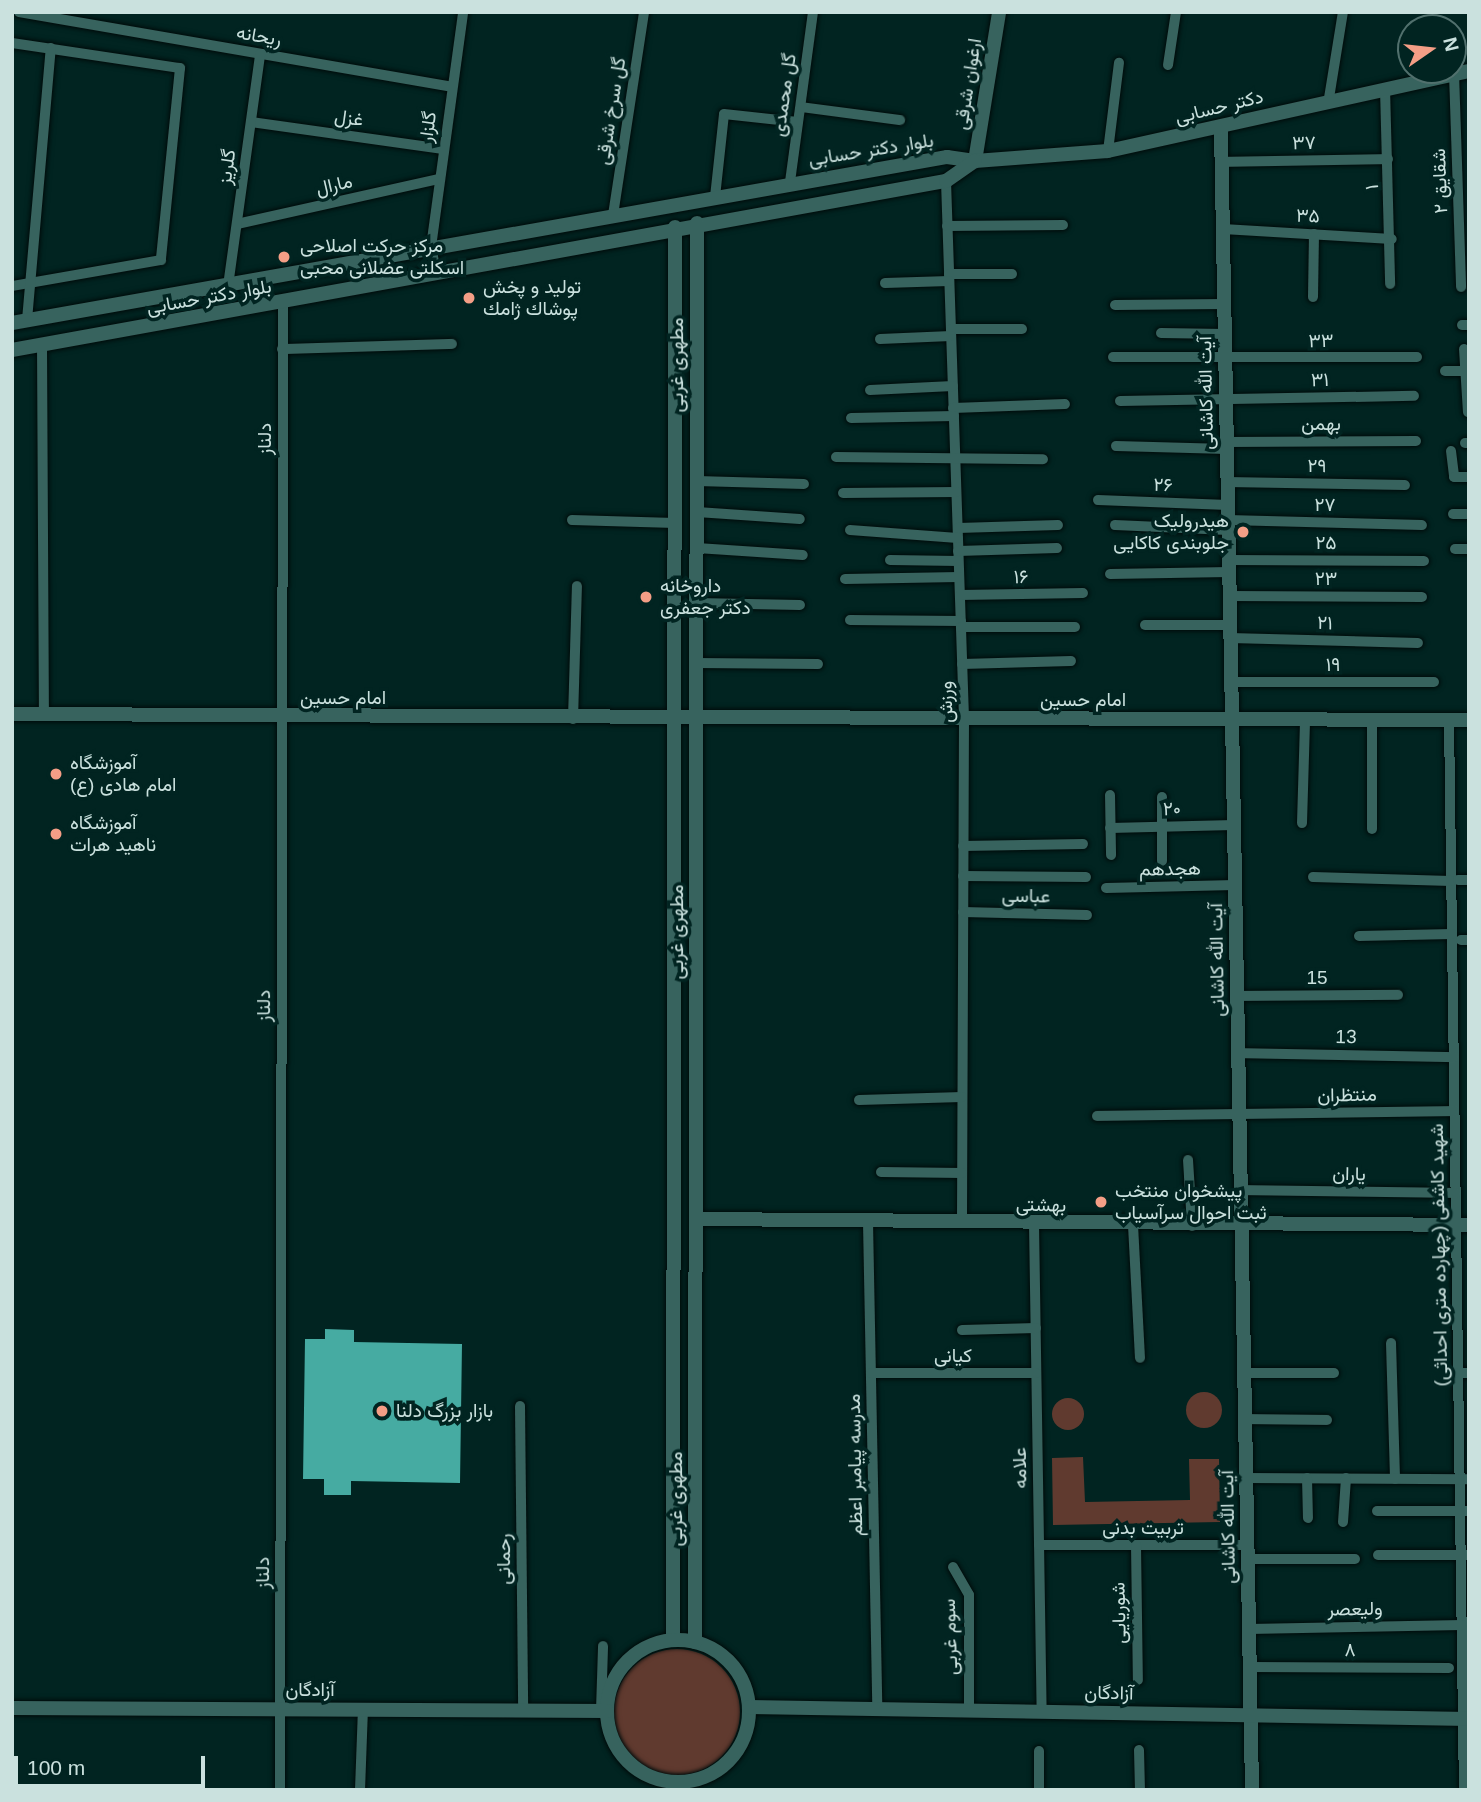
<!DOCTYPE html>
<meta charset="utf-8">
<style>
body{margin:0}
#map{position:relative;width:1481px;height:1802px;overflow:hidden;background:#012421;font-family:Helvetica,Vazirmatn,sans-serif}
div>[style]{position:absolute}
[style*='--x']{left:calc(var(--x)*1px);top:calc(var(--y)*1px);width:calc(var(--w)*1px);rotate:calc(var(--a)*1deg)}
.green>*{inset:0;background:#603a2f}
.round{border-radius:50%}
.building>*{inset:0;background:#46aba2}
.roads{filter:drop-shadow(0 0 2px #000b0a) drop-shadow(0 0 2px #000b0a)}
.street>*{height:10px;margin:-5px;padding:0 5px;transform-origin:5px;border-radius:5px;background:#37635e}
.secondary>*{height:14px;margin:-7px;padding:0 7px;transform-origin:7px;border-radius:7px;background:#37635e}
.secondary>.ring{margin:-7px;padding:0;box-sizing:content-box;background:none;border:14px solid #37635e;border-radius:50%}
.dots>*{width:19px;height:19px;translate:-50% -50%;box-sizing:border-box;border:4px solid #012421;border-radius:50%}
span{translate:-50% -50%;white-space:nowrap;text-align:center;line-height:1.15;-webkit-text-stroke:7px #012421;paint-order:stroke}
.street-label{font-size:19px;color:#cae1de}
.poi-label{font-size:19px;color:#cae1de}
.left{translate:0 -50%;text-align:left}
.right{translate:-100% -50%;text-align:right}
.frame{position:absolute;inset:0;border:14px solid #cae1de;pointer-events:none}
.north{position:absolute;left:1397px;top:14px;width:70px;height:70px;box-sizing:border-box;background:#012421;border:2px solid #51706d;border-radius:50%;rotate:76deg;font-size:19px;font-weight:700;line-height:28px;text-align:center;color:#cae1de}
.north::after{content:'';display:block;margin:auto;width:24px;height:32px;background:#f49e86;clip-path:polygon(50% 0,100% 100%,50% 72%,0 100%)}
.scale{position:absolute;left:14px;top:1756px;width:191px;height:32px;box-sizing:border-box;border:4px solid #cae1de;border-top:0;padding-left:9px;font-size:21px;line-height:24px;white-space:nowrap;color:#cae1de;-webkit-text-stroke:5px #012421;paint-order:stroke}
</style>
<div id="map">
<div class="green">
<div class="round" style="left:1186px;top:1392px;width:36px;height:36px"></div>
<div class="round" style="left:1052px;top:1398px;width:32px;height:32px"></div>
<div style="clip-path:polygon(1083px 1457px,1085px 1502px,1190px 1500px,1189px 1459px,1219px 1459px,1220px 1522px,1053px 1525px,1052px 1458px)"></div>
<div class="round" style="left:614px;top:1649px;width:126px;height:126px"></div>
</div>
<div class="building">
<div style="clip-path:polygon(325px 1329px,354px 1330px,354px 1342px,462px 1344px,460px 1483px,351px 1481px,351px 1495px,324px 1495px,324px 1479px,303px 1479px,305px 1339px,325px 1339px)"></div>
</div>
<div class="roads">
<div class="street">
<div style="--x:19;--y:12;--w:439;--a:9.8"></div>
<div style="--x:12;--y:43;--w:170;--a:8.5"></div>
<div style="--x:180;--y:68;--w:193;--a:95.7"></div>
<div style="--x:161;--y:260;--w:151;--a:170.1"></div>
<div style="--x:1168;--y:65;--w:54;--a:-81.4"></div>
<div style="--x:1454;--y:73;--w:214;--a:88.1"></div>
<div style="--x:1385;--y:88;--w:196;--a:88.5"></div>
<div style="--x:1329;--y:98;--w:87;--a:-80.8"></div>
<div style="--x:801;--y:107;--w:100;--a:7.5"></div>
<div style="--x:251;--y:122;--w:194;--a:8"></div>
<div style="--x:1108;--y:151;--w:89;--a:-82.9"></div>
<div style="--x:1221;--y:162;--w:167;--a:-1"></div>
<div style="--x:946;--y:181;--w:538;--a:88.08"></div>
<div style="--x:964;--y:719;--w:504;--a:90.23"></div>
<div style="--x:790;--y:182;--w:172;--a:-82.3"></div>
<div style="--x:715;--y:197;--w:83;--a:-83.8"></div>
<div style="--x:724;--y:114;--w:74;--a:6.2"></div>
<div style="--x:613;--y:215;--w:205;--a:-81.3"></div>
<div style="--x:237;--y:224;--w:206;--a:-12.6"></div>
<div style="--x:947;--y:226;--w:116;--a:-0.5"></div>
<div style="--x:1223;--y:229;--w:169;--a:3.4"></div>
<div style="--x:436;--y:272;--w:25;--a:-101"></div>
<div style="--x:431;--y:247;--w:237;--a:-82.2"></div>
<div style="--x:949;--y:274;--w:63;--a:0"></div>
<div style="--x:885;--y:283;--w:64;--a:-1.8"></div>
<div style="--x:228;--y:286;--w:234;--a:-82.1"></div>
<div style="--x:1313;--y:297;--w:63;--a:-89.1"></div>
<div style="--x:1115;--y:305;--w:109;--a:-0.5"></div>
<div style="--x:27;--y:320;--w:273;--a:-85"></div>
<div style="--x:1462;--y:325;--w:7;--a:0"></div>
<div style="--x:951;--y:329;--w:71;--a:0"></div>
<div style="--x:1161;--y:333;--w:64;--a:0.9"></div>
<div style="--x:880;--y:339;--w:71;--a:-2.4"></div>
<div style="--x:42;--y:345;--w:369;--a:89.7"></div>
<div style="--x:282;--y:349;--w:170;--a:-1.7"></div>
<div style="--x:1464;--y:349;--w:63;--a:86.4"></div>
<div style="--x:1113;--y:357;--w:304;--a:0"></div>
<div style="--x:1445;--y:371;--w:24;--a:0"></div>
<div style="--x:870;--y:390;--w:83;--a:-2.8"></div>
<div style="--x:1120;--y:401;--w:294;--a:-1"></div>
<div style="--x:953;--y:408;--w:112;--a:-2"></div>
<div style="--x:851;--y:418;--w:103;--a:-1.1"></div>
<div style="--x:1227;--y:442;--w:189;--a:-0.3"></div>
<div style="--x:1465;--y:443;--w:4;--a:0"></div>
<div style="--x:1116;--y:446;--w:111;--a:1.5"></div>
<div style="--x:1451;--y:451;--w:26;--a:83"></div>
<div style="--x:1454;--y:477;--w:15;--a:0"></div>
<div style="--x:836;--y:457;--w:207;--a:0.6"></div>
<div style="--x:697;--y:481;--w:107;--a:1.6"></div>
<div style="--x:1227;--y:482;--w:178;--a:1"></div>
<div style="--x:843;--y:493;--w:113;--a:-0.5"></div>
<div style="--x:1098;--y:500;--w:130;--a:2.2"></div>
<div style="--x:697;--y:512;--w:103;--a:3.9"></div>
<div style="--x:1453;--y:514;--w:16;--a:0"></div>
<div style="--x:572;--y:520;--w:103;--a:1.7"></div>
<div style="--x:1228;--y:520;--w:194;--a:1.5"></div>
<div style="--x:1115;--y:525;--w:113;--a:2.5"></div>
<div style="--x:958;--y:528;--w:100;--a:-1.7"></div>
<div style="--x:850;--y:530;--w:108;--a:4.2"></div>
<div style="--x:697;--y:548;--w:106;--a:3.8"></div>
<div style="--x:1455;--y:549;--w:14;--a:0"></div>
<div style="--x:958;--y:551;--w:99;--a:-1.7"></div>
<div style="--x:890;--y:560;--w:68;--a:0.8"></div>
<div style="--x:1229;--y:560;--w:195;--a:0.3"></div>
<div style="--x:1110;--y:574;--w:119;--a:-1"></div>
<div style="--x:845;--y:579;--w:114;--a:-1"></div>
<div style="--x:960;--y:595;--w:123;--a:-0.9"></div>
<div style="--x:1230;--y:596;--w:192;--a:0.3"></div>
<div style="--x:697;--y:603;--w:103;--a:1.1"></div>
<div style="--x:850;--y:620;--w:111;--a:0.5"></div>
<div style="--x:1145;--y:625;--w:85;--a:0"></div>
<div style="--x:961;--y:627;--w:114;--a:0"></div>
<div style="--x:1230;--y:638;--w:188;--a:1.5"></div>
<div style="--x:696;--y:663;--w:122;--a:0.5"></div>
<div style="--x:962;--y:664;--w:109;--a:-1.6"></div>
<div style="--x:1231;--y:682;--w:203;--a:0"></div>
<div style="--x:573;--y:719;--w:133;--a:-88.3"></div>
<div style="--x:1372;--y:720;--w:109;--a:90"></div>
<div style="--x:1449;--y:720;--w:1070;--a:89.2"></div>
<div style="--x:1110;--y:795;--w:60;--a:89"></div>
<div style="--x:1302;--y:823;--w:104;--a:-88.3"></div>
<div style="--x:1110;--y:828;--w:124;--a:-1.4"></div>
<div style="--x:963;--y:846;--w:120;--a:-1"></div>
<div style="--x:1162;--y:861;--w:64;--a:-90"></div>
<div style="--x:963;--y:876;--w:123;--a:0.5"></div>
<div style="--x:1313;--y:877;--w:138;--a:1.7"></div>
<div style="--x:1458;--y:880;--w:11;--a:0"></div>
<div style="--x:1106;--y:888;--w:129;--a:-1.3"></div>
<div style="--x:963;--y:912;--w:124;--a:1.4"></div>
<div style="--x:1359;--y:936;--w:93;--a:-1.2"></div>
<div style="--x:1461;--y:940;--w:8;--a:0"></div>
<div style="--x:1237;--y:996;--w:161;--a:-0.4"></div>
<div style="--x:1238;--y:1053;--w:216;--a:1.1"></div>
<div style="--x:859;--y:1100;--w:103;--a:-1.7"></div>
<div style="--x:1097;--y:1116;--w:357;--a:-0.8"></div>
<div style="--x:1188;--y:1160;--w:66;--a:86.5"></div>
<div style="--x:881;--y:1172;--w:81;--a:0.7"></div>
<div style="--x:1241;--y:1190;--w:215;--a:0.8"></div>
<div style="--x:868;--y:1222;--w:487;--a:88.9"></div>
<div style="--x:1034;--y:1224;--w:487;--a:89.1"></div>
<div style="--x:1133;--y:1225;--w:133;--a:87"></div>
<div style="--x:962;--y:1330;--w:74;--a:-1.5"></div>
<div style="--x:1391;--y:1343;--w:136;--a:88.3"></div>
<div style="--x:871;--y:1373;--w:165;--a:0"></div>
<div style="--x:1244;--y:1373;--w:90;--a:0"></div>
<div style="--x:1458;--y:1373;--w:11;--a:0"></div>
<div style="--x:520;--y:1406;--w:305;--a:89.4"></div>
<div style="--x:1245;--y:1419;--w:82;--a:0.7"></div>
<div style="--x:1246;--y:1478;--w:223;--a:0.3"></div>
<div style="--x:1307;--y:1478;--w:40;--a:88.6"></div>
<div style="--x:1377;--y:1511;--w:92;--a:0"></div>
<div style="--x:1343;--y:1522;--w:44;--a:-86.1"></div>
<div style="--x:1039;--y:1545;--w:209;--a:0"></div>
<div style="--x:1136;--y:1545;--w:135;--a:89.2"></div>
<div style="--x:1378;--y:1555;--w:91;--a:0"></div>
<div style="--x:1248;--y:1559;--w:107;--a:0"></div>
<div style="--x:953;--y:1567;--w:32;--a:60"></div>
<div style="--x:969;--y:1595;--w:115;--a:90"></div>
<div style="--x:1249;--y:1629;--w:213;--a:-1.1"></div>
<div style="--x:1250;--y:1667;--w:199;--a:0.3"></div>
<div style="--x:601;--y:1711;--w:65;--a:-88.2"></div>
<div style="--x:1139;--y:1750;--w:40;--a:88.6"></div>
<div style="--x:280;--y:1790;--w:1487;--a:-89.88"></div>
<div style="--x:360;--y:1790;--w:80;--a:-87.9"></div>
<div style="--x:1039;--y:1790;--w:39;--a:-90"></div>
</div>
<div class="secondary">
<div style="--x:1221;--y:129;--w:1661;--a:88.93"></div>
<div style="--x:975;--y:161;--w:151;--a:-80.8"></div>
<div style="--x:12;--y:323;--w:950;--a:-10.07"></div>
<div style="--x:947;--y:157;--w:28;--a:8"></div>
<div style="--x:975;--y:161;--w:133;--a:-4.3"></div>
<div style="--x:1108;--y:151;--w:370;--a:-12.5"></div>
<div style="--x:12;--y:350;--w:949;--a:-10.26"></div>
<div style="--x:946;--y:181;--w:35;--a:-35"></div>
<div style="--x:12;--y:714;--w:1457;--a:0.24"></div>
<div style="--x:696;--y:1219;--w:773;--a:0.44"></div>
<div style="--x:673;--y:1640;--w:1413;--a:-89.92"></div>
<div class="ring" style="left:607px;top:1640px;width:128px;height:128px"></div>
<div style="--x:695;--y:1642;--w:1419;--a:-89.92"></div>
<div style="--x:749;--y:1707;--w:720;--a:0.95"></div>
<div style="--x:12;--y:1708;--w:595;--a:0.29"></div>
</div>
</div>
<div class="dots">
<div style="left:284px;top:257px;background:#f49e86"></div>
<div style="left:469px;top:298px;background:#f49e86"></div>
<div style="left:1243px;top:532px;background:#f49e86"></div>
<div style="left:646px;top:597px;background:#f49e86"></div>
<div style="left:56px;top:774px;background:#f49e86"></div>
<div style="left:56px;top:834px;background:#f49e86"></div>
<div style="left:1101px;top:1202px;background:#f49e86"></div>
<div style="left:382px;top:1411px;background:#f49e86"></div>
</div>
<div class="street-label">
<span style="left:259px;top:36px;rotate:10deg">ریحانه</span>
<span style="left:968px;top:84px;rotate:-81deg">ارغوان شرقی</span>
<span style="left:784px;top:95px;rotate:-82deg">گل محمدی</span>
<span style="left:1219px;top:107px;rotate:-14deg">دکتر حسابی</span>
<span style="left:611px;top:111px;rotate:-81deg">گل سرخ شرقی</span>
<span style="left:349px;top:118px;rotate:8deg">غزل</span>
<span style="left:428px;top:127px;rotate:-82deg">گلزار</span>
<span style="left:1304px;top:143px;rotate:-1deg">۳۷</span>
<span style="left:871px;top:150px;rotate:-9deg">بلوار دکتر حسابی</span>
<span style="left:227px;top:167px;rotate:-82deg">گلریز</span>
<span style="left:1440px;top:181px;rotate:-92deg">شقایق ۲</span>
<span style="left:334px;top:185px;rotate:-13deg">مارال</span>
<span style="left:1372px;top:187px;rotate:-93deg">۱</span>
<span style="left:1308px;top:216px;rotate:3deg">۳۵</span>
<span style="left:209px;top:297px;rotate:-10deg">بلوار دکتر حسابی</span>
<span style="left:1321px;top:341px;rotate:-1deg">۳۳</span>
<span style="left:677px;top:365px;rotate:-90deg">مطهری غربی</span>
<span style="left:1320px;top:380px;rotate:-1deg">۳۱</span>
<span style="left:1206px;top:393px;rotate:-91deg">آیت الله کاشانی</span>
<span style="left:1321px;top:424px">بهمن</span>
<span style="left:265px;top:439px;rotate:-90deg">دلناز</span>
<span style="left:1317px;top:466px;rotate:1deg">۲۹</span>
<span style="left:1163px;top:485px;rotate:2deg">۲۶</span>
<span style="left:1325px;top:505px;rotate:1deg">۲۷</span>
<span style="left:1326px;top:543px;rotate:1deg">۲۵</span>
<span style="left:1021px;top:577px;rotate:-1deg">۱۶</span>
<span style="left:1326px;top:579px">۲۳</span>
<span style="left:1325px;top:623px;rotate:2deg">۲۱</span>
<span style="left:1333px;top:665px">۱۹</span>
<span style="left:343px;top:698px">امام حسین</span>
<span style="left:1083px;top:700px">امام حسین</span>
<span style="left:946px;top:702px;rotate:-92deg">ورزش</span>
<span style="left:1172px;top:809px;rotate:-1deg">۲۰</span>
<span style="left:1170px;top:869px;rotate:-1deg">هجدهم</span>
<span style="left:1026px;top:896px;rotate:1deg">عباسی</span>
<span style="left:677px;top:932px;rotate:-90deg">مطهری غربی</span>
<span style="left:1217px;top:960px;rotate:-91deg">آیت الله کاشانی</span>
<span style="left:1317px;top:978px">15</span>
<span style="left:264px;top:1006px;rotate:-90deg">دلناز</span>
<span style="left:1346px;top:1037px;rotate:1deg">13</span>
<span style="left:1347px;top:1095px;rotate:-1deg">منتظران</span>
<span style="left:1349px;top:1174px;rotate:1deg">یاران</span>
<span style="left:1041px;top:1205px;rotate:1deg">بهشتی</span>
<span style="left:1439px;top:1255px;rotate:-91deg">شهید کاشفی (چهارده متری احداثی)</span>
<span style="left:953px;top:1356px">کیانی</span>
<span style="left:855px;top:1465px;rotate:-91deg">مدرسه پیامبر اعظم</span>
<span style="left:1020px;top:1468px;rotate:-91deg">علامه</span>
<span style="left:676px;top:1499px;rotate:-90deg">مطهری غربی</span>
<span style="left:1228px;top:1527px;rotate:-91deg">آیت الله کاشانی</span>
<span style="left:1143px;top:1528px">تربیت بدنی</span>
<span style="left:504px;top:1559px;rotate:-90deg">رحمانی</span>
<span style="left:263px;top:1573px;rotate:-90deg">دلناز</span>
<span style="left:1355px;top:1609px;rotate:-1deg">ولیعصر</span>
<span style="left:1119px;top:1613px;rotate:-91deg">شوریایی</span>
<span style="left:950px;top:1637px;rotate:-92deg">سوم غربی</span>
<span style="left:1350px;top:1650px">۸</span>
<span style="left:310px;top:1690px">آزادگان</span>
<span style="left:1109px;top:1693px;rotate:1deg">آزادگان</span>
</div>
<div class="poi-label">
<span class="left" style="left:300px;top:257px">مرکز حرکت اصلاحی<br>اسکلتی عضلانی محبی</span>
<span class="left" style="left:483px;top:298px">توليد و پخش<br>پوشاك ژامك</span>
<span class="right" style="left:1229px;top:532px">هیدرولیک<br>جلوبندی کاکایی</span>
<span class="left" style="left:660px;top:597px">داروخانه<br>دکتر جعفری</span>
<span class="left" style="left:70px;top:774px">آموزشگاه<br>امام هادی (ع)</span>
<span class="left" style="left:70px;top:834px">آموزشگاه<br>ناهید هرات</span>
<span class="left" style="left:1115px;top:1202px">پیشخوان منتخب<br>ثبت احوال سرآسیاب</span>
<span class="left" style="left:396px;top:1411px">بازار بزرگ دلنا</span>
</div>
<div class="frame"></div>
<div class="north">N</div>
<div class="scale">100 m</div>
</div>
